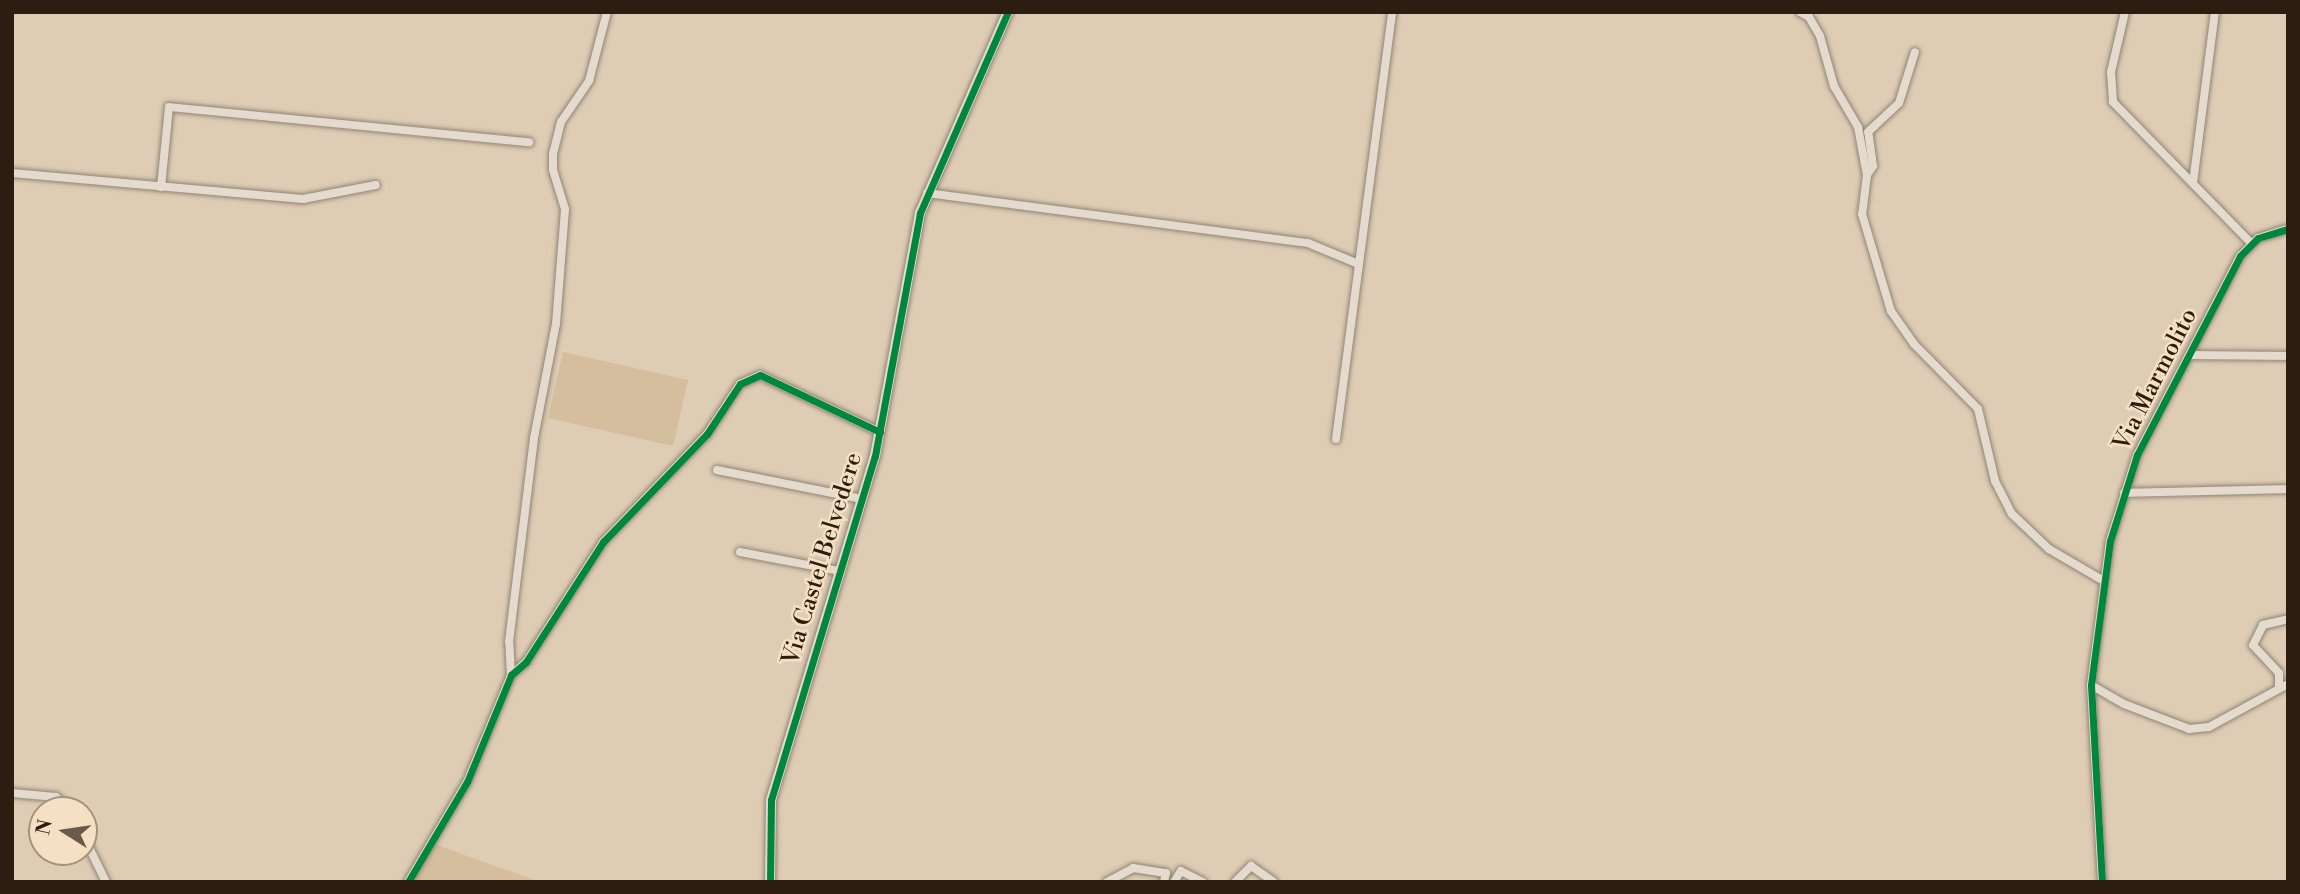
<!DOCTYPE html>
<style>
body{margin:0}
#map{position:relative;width:2300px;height:894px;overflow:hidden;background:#deccb4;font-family:"Libre Bodoni",serif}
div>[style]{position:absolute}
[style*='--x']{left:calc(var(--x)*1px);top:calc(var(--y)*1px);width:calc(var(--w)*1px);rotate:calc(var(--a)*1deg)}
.green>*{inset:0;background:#d5be9d}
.roads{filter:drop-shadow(0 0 2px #908475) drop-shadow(0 0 2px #908475)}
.minor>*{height:8px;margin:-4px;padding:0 4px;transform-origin:4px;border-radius:4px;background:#e4dace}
.tertiary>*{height:10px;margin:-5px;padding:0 5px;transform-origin:5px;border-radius:5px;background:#e4dace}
.cycleway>*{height:7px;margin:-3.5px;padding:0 3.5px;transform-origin:3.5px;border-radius:3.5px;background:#00873e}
span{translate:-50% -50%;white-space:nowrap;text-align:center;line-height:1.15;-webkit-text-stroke:5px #f5e0c3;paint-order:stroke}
.street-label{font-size:24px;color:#2d1d10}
.frame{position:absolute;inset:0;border:14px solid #2d1d10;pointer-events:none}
.north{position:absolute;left:28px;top:796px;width:70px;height:70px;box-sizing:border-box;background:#f5e0c3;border:2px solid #a5927b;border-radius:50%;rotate:282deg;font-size:19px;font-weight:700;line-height:28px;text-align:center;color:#2d1d10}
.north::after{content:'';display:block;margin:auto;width:24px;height:32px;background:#6b5a49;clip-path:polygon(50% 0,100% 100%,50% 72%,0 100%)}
</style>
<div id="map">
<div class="green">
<div style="clip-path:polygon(563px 352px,688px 380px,673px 446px,548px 418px)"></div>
<div style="clip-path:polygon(433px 843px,459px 853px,540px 882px,410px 882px)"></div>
</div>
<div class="roads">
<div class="minor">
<div style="--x:1800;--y:12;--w:10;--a:29"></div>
<div style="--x:1809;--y:17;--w:22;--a:60"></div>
<div style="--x:1820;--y:36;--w:52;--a:74.4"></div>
<div style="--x:1834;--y:86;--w:48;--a:59.7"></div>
<div style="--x:1858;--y:127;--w:49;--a:79.4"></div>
<div style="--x:1867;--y:175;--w:39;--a:97"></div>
<div style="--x:1862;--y:214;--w:101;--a:73.4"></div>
<div style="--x:1891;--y:311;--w:40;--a:55.1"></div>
<div style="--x:1914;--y:344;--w:91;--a:45.4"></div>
<div style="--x:1978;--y:409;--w:74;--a:76.7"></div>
<div style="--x:1995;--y:481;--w:37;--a:63"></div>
<div style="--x:2012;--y:514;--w:51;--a:43.4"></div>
<div style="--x:2049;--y:549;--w:61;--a:30.3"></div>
<div style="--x:2125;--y:12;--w:62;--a:103.1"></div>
<div style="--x:2111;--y:72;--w:30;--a:86"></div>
<div style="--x:2113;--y:102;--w:197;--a:45.6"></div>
<div style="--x:12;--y:173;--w:292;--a:5.1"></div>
<div style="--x:303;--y:199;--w:74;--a:-10.9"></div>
<div style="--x:1867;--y:175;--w:11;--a:-56"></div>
<div style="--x:1873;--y:166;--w:34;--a:-98"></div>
<div style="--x:1868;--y:132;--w:42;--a:-43.1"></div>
<div style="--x:1899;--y:103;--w:53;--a:-72.6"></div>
<div style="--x:2193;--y:183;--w:172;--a:-82.7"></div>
<div style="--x:161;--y:187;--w:80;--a:-84.3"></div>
<div style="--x:169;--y:107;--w:362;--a:5.6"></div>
<div style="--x:927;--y:193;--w:384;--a:7.5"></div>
<div style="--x:1308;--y:243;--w:52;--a:22.6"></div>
<div style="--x:2192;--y:355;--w:96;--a:0.6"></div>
<div style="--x:1336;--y:439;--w:431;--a:-82.5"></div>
<div style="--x:717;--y:470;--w:148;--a:11.3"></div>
<div style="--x:2124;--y:493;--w:164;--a:-1.4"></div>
<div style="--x:740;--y:552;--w:102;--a:10.8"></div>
<div style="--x:511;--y:675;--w:33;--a:-93"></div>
<div style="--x:509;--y:642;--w:206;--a:-83"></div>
<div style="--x:534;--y:438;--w:116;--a:-79.1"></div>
<div style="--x:556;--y:324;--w:115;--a:-85.5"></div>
<div style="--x:565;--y:209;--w:41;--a:-107.1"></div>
<div style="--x:553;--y:170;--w:16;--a:-90"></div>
<div style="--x:553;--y:154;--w:33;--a:-76"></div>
<div style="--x:561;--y:122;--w:50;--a:-55.7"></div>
<div style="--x:589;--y:81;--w:71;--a:-75.4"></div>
<div style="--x:2091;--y:685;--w:38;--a:30"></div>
<div style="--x:2124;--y:704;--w:70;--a:21"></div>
<div style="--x:2189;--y:729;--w:20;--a:-6"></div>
<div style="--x:2209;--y:727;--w:90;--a:-28.6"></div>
<div style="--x:2279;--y:686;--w:13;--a:-90"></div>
<div style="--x:2279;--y:673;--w:38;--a:-133"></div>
<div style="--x:2253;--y:645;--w:22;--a:-63"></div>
<div style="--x:2263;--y:625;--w:26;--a:-13"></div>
<div style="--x:12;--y:793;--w:44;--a:5.2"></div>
<div style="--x:56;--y:797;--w:20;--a:41"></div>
<div style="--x:84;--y:837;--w:50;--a:63.9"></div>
<div style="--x:408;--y:882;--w:116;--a:-59.5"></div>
<div style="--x:467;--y:782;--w:116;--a:-67.6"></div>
<div style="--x:511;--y:675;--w:20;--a:-41"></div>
<div style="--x:526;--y:662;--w:143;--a:-57.3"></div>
<div style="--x:603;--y:542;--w:150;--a:-46.1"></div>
<div style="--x:707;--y:434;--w:60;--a:-56.6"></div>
<div style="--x:740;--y:384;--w:22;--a:-24"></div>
<div style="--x:760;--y:375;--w:133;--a:25.4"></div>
<div style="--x:1107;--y:882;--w:30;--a:-28"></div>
<div style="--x:1133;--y:868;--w:33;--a:9"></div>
<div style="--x:1166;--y:873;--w:9;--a:103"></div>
<div style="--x:1174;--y:882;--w:13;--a:-58"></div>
<div style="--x:1181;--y:871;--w:25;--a:27"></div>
<div style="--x:1235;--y:882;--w:23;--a:-45"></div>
<div style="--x:1251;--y:866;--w:28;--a:35"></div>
<div style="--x:2102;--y:882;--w:197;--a:-93.2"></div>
<div style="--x:2091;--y:685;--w:145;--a:-82.5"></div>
<div style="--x:2110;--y:541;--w:90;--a:-72.6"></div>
<div style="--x:2137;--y:455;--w:224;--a:-62.6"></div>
<div style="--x:2240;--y:256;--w:25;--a:-45"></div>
<div style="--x:2258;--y:238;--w:31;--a:-17"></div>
</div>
<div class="tertiary">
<div style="--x:770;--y:882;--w:82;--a:-89.3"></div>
<div style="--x:771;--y:800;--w:359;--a:-73.2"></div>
<div style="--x:875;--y:456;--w:247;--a:-79.5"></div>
<div style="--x:920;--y:213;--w:219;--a:-66.4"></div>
</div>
</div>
<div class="cycleway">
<div style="--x:408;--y:882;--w:116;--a:-59.5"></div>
<div style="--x:467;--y:782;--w:116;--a:-67.6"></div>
<div style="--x:511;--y:675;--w:20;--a:-41"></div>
<div style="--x:526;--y:662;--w:143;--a:-57.3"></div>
<div style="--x:603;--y:542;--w:150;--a:-46.1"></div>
<div style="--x:707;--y:434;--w:60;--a:-56.6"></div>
<div style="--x:740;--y:384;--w:22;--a:-24"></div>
<div style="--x:760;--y:375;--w:133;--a:25.4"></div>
<div style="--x:770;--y:882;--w:82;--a:-89.3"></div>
<div style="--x:771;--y:800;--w:359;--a:-73.2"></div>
<div style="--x:875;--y:456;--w:247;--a:-79.5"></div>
<div style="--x:920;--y:213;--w:219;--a:-66.4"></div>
<div style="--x:2102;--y:882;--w:197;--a:-93.2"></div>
<div style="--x:2091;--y:685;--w:145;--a:-82.5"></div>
<div style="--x:2110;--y:541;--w:90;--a:-72.6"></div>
<div style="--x:2137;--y:455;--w:224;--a:-62.6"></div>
<div style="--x:2240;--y:256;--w:25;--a:-45"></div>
<div style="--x:2258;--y:238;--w:31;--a:-17"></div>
</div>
<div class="street-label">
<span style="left:2156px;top:380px;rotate:-63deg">Via Marmolito</span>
<span style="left:823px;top:559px;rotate:-73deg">Via Castel Belvedere</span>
</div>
<div class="frame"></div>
<div class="north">N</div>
</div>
